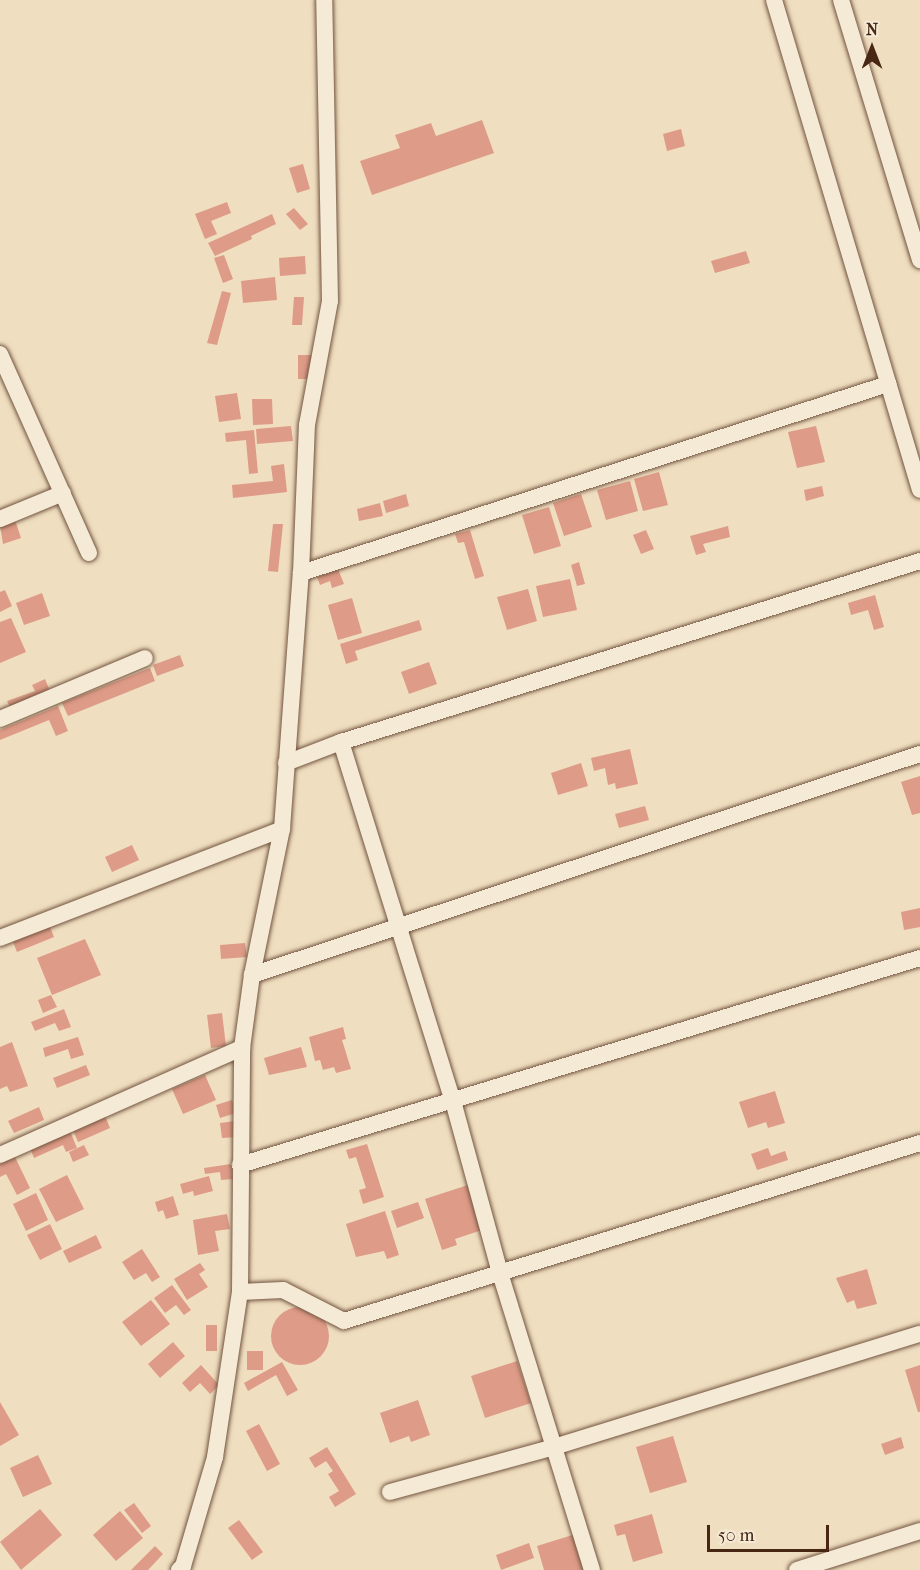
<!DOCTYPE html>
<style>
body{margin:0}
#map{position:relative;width:920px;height:1570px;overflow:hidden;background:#f0dec0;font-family:"IM FELL French Canon",serif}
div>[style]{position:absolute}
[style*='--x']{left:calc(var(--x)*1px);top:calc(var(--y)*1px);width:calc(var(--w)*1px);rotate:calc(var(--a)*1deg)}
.building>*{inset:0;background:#de9b87}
.round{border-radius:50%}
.roads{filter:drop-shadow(0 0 2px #72543f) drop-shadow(0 0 2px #72543f)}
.minor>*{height:16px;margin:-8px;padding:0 8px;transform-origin:8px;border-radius:8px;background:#f5ead6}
span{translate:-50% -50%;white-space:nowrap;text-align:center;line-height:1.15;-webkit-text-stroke:6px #f5ead6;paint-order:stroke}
.north{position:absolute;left:842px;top:18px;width:60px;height:60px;-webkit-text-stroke:4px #f5ead6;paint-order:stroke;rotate:0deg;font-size:16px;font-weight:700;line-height:24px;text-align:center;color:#482614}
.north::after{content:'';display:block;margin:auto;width:21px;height:27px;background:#482614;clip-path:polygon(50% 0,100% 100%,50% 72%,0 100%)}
.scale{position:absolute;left:707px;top:1525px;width:122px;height:27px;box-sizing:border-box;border:3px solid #482614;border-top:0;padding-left:8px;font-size:18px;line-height:21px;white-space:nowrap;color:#482614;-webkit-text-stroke:4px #f5ead6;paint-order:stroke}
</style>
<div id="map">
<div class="building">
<div style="clip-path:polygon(482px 120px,494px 153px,372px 195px,360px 161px,400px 148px,395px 135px,431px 123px,436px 136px)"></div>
<div style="clip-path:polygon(681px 129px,685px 146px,667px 151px,663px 134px)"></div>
<div style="clip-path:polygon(303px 164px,310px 189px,297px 193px,289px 168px)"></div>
<div style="clip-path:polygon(227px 202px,231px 213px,211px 221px,217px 234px,205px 239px,195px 214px)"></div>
<div style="clip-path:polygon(294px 208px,308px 224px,300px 230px,286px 214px)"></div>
<div style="clip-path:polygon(272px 214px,276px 224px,251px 236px,252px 239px,215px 256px,208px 243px)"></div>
<div style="clip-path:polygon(746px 251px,750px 263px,715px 273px,711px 261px)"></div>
<div style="clip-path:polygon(224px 255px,233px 279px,223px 283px,214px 258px)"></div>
<div style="clip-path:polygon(305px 256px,306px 274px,280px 276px,279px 258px)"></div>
<div style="clip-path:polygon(275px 277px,277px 300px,243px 303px,241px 281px)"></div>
<div style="clip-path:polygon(222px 291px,231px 293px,217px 345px,207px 343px)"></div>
<div style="clip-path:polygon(294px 297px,304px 297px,302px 325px,292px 325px)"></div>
<div style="clip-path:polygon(298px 355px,314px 355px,314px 379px,298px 379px)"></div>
<div style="clip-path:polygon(237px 393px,241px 419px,219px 422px,215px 396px)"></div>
<div style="clip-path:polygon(252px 399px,272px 399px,273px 424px,253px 425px)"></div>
<div style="clip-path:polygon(291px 426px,293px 441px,257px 444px,256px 429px)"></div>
<div style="clip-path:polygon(816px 426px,825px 462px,797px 468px,788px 432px)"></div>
<div style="clip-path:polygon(254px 430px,258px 473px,249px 474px,246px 440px,226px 442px,225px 433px)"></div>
<div style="clip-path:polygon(284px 464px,287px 492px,233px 498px,232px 485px,273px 481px,271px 466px)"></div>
<div style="clip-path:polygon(659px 472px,668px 505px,643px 511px,634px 479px)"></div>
<div style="clip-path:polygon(630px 481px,638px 511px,606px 520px,597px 490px)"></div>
<div style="clip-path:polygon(822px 486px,824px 496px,806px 501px,804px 490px)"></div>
<div style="clip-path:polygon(406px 494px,409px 506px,386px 513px,383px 501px)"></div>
<div style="clip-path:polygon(581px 494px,592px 527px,564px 536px,553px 503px)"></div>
<div style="clip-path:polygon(380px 503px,383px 516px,359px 521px,357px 509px)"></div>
<div style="clip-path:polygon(549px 507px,561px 546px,534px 554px,522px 515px)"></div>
<div style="clip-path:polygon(15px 520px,21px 538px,3px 544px,0 525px)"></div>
<div style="clip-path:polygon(273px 524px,283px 524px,278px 572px,268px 571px)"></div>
<div style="clip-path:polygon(728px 526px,730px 537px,703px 544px,706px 552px,696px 555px,690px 536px)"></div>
<div style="clip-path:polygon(470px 530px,484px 576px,475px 579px,464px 542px,458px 543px,455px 534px)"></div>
<div style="clip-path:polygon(646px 530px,654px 549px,641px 554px,633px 535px)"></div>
<div style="clip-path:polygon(579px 562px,585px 584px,577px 586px,571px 565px)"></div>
<div style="clip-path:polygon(338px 569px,344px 584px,332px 588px,330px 581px,320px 585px,317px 577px)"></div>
<div style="clip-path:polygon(570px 579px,577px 610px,543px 617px,536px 586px)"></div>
<div style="clip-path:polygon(528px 589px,537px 621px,507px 630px,497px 597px)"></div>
<div style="clip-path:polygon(5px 590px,12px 606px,0 612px,0 592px)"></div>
<div style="clip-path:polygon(42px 593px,50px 616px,24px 625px,16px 603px)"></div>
<div style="clip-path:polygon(875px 595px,884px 627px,874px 630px,868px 610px,851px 615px,848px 603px)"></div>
<div style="clip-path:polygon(352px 598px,362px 633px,338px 640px,328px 605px)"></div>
<div style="clip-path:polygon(11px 618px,26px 652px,0 663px,0 622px)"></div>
<div style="clip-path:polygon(419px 620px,422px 630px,355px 651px,358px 660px,346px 664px,340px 644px)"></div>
<div style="clip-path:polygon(180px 655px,184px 666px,157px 676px,153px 665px)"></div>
<div style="clip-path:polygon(429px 662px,437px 684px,409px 694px,401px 672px)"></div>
<div style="clip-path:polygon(150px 668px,155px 681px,68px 716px,62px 703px)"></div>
<div style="clip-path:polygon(45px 679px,50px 691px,10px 707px,7px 701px,35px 691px,32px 685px)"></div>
<div style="clip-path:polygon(58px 706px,68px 731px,56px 736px,49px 720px,0 740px,0 730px)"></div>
<div style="clip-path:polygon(630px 749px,638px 784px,616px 789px,615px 783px,608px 785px,605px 768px,594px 771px,591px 758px)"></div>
<div style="clip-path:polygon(581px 763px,588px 786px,558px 795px,551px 773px)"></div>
<div style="clip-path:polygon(920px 776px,920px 813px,912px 815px,901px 782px)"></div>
<div style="clip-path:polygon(645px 806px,649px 820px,619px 828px,615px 814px)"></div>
<div style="clip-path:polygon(132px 845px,139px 860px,112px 872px,105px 857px)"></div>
<div style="clip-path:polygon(920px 908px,920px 927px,904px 930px,901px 912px)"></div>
<div style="clip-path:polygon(48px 922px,54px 937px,17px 952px,11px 937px)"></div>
<div style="clip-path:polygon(85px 939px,101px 975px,52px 995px,37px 958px)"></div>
<div style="clip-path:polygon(245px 943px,247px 957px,221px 959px,220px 945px)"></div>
<div style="clip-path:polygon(51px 995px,57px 1007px,43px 1013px,38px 1000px)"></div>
<div style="clip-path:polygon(64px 1009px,71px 1027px,59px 1031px,55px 1023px,35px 1031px,31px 1022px)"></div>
<div style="clip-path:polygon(222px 1013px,226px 1046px,211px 1048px,207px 1015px)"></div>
<div style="clip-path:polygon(343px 1027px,346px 1039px,342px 1040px,351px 1069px,336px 1073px,334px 1067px,323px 1070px,320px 1060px,315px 1061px,309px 1037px)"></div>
<div style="clip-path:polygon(78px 1037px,84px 1055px,71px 1059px,68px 1049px,45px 1057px,43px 1048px)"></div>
<div style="clip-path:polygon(12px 1042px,28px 1086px,10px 1092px,7px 1086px,0 1089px,0 1047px)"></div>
<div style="clip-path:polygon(301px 1047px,307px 1067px,269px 1075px,264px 1058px)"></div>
<div style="clip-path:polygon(86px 1065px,90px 1075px,57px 1088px,53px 1078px)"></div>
<div style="clip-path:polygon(205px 1075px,216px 1100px,183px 1114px,172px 1089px)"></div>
<div style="clip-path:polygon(775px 1091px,785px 1123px,768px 1128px,766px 1122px,748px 1128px,739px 1102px)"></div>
<div style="clip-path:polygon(232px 1100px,236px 1113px,220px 1118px,216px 1105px)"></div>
<div style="clip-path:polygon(39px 1107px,44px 1120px,14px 1133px,8px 1121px)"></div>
<div style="clip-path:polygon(105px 1116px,110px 1128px,78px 1142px,73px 1130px)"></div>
<div style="clip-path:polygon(236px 1121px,237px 1137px,222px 1138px,220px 1123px)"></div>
<div style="clip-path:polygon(70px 1131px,77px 1148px,66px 1152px,63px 1145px,34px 1158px,30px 1148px)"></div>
<div style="clip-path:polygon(367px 1144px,384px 1197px,363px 1204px,359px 1190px,366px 1188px,356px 1157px,349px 1159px,346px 1150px)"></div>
<div style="clip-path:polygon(84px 1145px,89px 1155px,73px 1162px,69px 1152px)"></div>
<div style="clip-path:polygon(768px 1148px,771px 1156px,785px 1151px,788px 1160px,757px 1170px,751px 1154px)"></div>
<div style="clip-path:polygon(14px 1155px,30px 1188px,17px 1195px,6px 1174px,0 1177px,0 1162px)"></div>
<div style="clip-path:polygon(231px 1164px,233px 1179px,221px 1180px,220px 1172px,205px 1174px,204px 1168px)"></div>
<div style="clip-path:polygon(67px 1175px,84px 1209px,56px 1222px,39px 1189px)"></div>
<div style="clip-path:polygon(209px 1176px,213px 1191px,194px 1196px,193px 1191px,183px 1194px,180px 1184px)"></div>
<div style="clip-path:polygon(468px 1185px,482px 1230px,455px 1239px,457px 1245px,442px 1250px,425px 1199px)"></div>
<div style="clip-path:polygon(36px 1193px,48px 1220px,26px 1231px,13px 1204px)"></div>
<div style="clip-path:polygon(173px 1196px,179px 1215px,166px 1219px,163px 1210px,158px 1212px,155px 1202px)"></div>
<div style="clip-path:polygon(418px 1202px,424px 1218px,397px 1228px,391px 1211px)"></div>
<div style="clip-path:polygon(385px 1211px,399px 1255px,387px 1259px,384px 1251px,356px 1257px,346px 1224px)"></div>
<div style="clip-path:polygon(227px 1214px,230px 1229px,215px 1231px,219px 1251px,198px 1255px,193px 1220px)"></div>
<div style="clip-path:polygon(50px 1224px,62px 1249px,40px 1260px,27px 1235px)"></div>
<div style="clip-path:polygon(96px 1235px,102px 1248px,69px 1263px,63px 1251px)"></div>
<div style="clip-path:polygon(142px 1249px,160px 1277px,152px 1282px,146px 1273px,134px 1280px,122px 1262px)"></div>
<div style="clip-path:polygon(200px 1263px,205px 1270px,199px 1274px,208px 1287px,187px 1300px,174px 1279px)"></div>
<div style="clip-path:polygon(867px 1269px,877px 1304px,857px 1309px,854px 1300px,847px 1303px,836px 1278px)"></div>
<div style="clip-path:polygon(172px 1285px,191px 1310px,184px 1315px,176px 1305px,165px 1313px,154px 1298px)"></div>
<div style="clip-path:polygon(151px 1300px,170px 1324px,141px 1346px,122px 1322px)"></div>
<div class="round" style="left:271px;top:1307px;width:58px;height:58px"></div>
<div style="clip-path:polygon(206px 1325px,217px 1325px,217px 1351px,206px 1351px)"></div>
<div style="clip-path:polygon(173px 1342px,185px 1356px,160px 1378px,148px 1364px)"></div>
<div style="clip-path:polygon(247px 1351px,263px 1351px,263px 1370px,247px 1370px)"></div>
<div style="clip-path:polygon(517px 1361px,531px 1403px,485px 1418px,471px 1376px)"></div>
<div style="clip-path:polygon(282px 1362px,298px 1390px,287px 1396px,276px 1375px,248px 1391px,244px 1383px)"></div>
<div style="clip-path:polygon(201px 1365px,219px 1385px,210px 1394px,200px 1383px,190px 1392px,182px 1383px)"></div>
<div style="clip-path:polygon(920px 1365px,920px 1412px,918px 1412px,905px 1370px)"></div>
<div style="clip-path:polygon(418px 1400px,430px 1435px,411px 1442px,409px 1436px,390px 1443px,380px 1413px)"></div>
<div style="clip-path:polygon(0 1402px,19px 1435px,0 1446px)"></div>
<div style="clip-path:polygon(259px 1424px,280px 1464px,267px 1471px,246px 1431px)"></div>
<div style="clip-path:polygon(673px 1436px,687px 1482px,650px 1493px,636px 1447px)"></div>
<div style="clip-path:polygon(901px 1437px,904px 1448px,885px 1455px,881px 1444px)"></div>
<div style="clip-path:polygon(327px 1447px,356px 1494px,335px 1507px,329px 1497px,339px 1491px,328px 1474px,333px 1471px,326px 1461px,315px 1468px,309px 1458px)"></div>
<div style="clip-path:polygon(38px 1455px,52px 1484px,23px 1497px,10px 1468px)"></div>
<div style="clip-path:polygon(134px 1503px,151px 1526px,142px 1533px,124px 1510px)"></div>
<div style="clip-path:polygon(40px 1509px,62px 1535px,21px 1570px,0 1542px)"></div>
<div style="clip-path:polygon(120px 1511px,143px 1538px,116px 1561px,93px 1535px)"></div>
<div style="clip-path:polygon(652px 1514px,663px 1553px,633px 1562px,625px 1534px,617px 1536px,614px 1525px)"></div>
<div style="clip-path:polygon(239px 1520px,263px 1552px,252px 1560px,228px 1528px)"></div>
<div style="clip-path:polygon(579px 1533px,591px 1570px,544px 1570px,537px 1546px)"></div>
<div style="clip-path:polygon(529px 1543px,534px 1558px,501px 1570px,496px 1555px)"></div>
<div style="clip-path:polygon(155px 1546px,163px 1554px,148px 1570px,131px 1570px)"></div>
</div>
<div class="roads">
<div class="minor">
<div style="--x:774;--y:0;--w:511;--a:73.41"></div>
<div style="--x:841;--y:0;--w:272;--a:73.1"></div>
<div style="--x:0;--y:354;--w:218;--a:65.9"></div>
<div style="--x:0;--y:519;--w:68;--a:-22.4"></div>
<div style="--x:301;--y:573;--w:617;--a:-17.85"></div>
<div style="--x:0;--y:719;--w:157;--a:-22.8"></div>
<div style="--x:341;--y:742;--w:376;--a:72.7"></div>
<div style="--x:453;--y:1101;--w:178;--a:74.7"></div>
<div style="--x:500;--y:1273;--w:311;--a:72.8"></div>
<div style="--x:286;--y:763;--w:59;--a:-20.9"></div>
<div style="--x:341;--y:742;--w:607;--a:-17.36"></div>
<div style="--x:0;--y:938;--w:302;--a:-21.1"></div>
<div style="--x:252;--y:975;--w:704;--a:-18.31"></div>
<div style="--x:0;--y:1155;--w:265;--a:-23.9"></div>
<div style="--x:240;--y:1165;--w:711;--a:-16.93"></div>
<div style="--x:240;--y:1292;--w:43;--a:-2.7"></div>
<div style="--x:283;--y:1290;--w:68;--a:26.9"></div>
<div style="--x:344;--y:1321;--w:603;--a:-17.17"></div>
<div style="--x:390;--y:1492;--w:170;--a:-15.3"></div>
<div style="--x:554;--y:1447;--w:383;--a:-17.2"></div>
<div style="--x:179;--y:1570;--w:6;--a:-45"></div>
<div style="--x:183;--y:1566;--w:114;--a:-73.6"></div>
<div style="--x:215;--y:1457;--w:167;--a:-81.4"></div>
<div style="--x:240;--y:1292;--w:244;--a:-89.5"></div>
<div style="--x:242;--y:1048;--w:74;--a:-82.2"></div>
<div style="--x:252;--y:975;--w:149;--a:-78.4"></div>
<div style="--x:282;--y:829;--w:257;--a:-85.8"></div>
<div style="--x:301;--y:573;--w:148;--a:-87.7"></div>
<div style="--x:307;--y:425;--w:126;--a:-79.5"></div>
<div style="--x:330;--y:301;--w:301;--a:-91.1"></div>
<div style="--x:797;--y:1570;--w:129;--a:-17.6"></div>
</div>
</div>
<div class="north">N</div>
<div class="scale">50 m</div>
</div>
